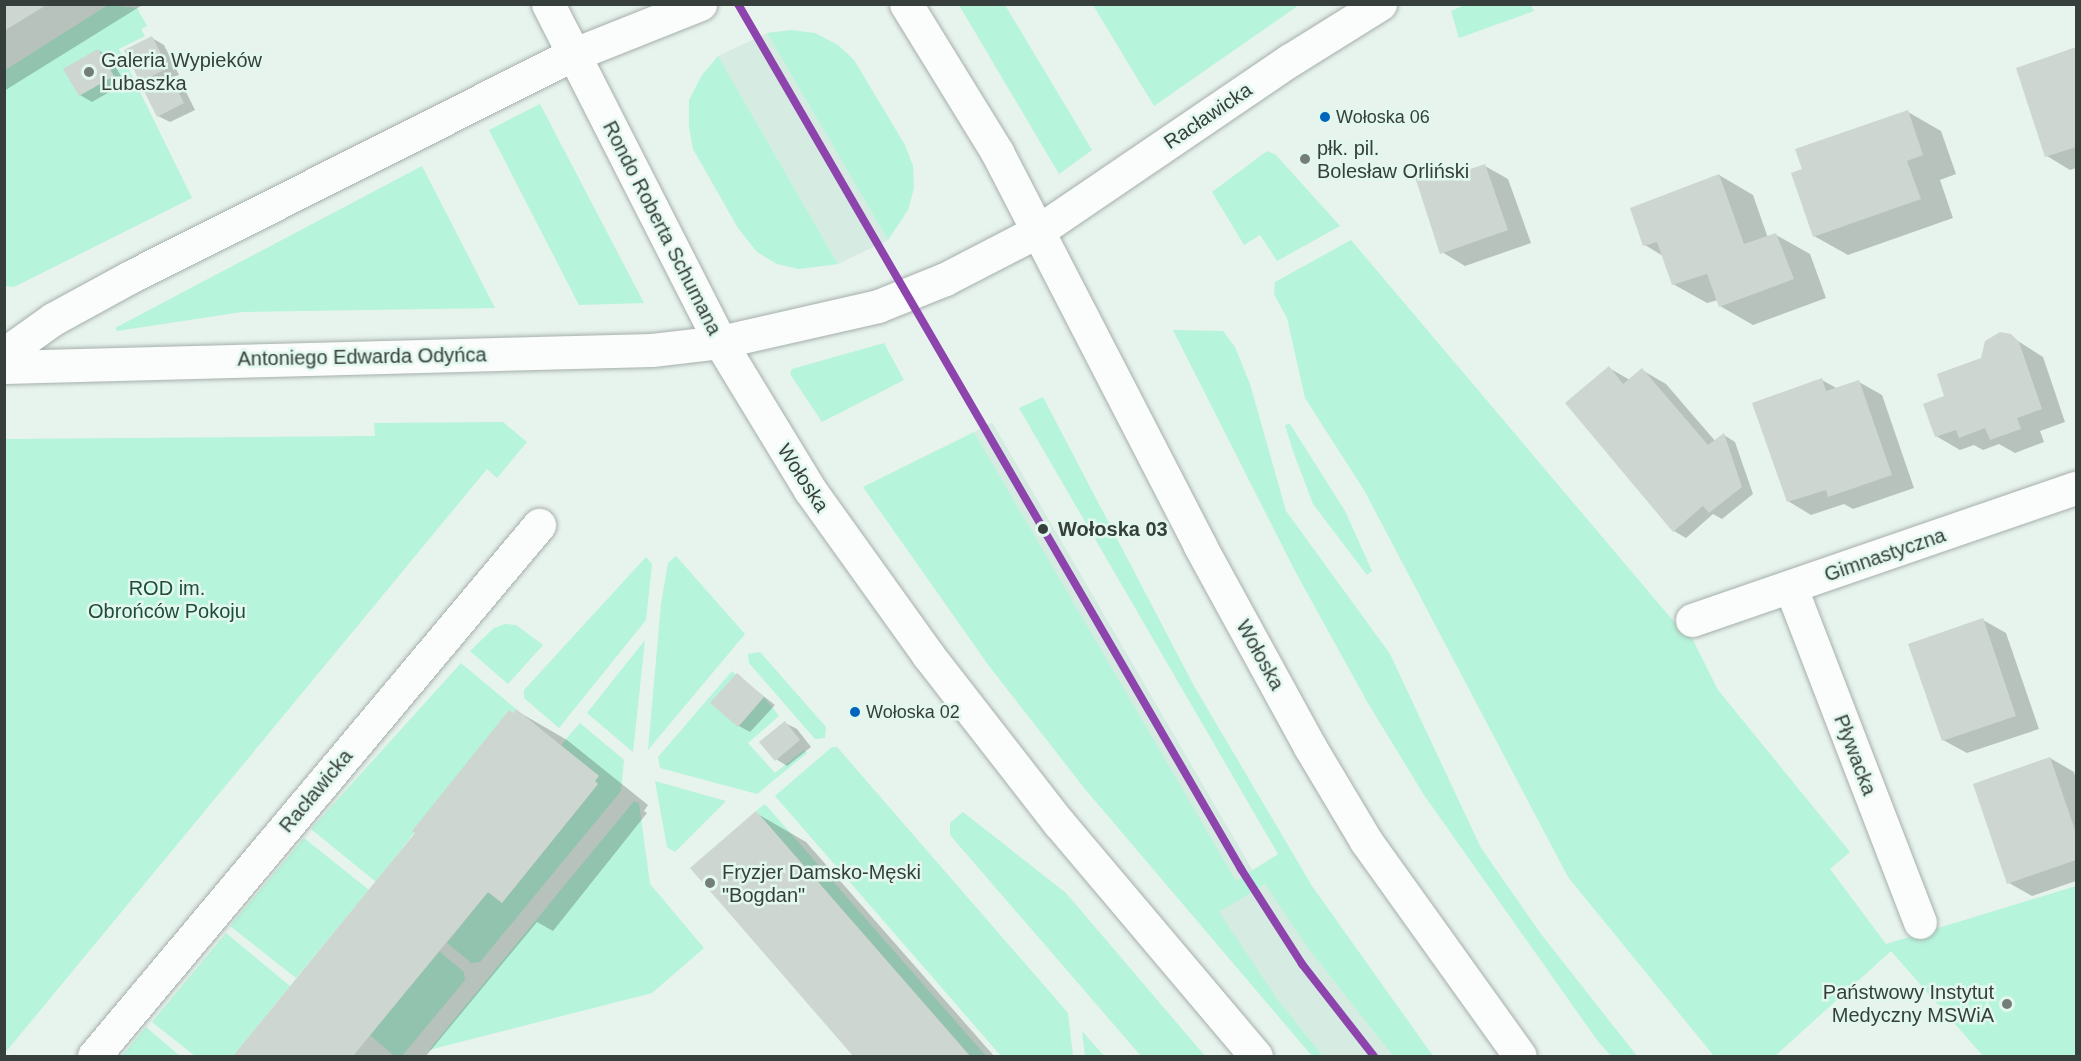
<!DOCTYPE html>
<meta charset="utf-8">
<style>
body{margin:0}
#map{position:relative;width:2081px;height:1061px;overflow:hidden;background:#e7f3ed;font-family:Helvetica,sans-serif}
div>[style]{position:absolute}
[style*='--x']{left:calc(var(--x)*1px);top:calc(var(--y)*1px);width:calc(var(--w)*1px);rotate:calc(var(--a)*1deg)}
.built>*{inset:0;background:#d6ebe1}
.green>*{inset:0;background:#b6f4db}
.shadow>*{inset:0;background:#0003}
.building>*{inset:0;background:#cdd6d1}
.roads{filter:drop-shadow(0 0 2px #a6afab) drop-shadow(0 0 2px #a6afab)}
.street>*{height:33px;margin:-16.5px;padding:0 16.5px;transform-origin:16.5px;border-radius:16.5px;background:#fbfdfc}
.secondary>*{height:33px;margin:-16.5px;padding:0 16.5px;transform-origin:16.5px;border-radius:16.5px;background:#fbfdfc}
.tram-1>*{height:8px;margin:-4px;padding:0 4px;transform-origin:4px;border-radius:4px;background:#8e44ad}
.dots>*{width:16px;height:16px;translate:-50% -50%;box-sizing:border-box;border:3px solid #e2f8ee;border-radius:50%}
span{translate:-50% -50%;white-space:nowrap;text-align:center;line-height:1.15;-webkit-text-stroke:5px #e2f8ee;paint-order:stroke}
.bus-label{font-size:18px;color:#363f3b}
.left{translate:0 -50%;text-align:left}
.poi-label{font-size:20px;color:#363f3b}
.right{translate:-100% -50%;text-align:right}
.street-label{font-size:20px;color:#363f3b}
.stop-label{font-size:20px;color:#363f3b;font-weight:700}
.park-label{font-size:20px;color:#1e4d3c}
.frame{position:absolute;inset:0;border:6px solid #363f3b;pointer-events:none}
</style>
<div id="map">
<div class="built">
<div style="clip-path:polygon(767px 33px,888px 240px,838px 264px,718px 56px)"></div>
<div style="clip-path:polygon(992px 422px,1253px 871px,1235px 881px,974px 432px)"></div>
<div style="clip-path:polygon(1266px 884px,1308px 948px,1393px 1056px,1323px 1056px,1278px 1000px,1218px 911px)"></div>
</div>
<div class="green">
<div style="clip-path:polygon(108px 5px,137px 8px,147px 26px,141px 29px,145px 36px,119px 49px,192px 198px,14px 287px,5px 286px,5px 70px)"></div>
<div style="clip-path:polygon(959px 5px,1005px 5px,1092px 150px,1059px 174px)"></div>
<div style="clip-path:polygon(1093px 5px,1299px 5px,1154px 106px)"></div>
<div style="clip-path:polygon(1531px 5px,1534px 11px,1459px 38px,1451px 11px,1464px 5px)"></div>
<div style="clip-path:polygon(791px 30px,815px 33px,838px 45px,854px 60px,905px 145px,913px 166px,914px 188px,908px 210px,888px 240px,767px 33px)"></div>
<div style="clip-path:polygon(718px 56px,838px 264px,799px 269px,777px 264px,757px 252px,738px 228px,693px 149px,689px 127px,689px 100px,702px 75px)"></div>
<div style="clip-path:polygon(540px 104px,644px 303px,579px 305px,489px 130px)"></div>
<div style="clip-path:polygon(1267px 151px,1276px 155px,1340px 226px,1277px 261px,1260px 235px,1244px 245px,1212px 192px)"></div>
<div style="clip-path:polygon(422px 166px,495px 308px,242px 312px,117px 331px,115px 328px)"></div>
<div style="clip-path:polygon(1351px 240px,1675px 623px,1691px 636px,1718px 690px,1850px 852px,1830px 869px,1886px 944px,2076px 886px,2076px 1056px,1983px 1056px,1891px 951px,1775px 1056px,1714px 1056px,1568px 877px,1364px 490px,1305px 398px,1287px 318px,1274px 294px,1275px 282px)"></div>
<div style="clip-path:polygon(1173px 330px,1223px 331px,1235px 347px,1250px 384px,1286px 511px,1390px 654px,1481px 848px,1541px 934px,1637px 1056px,1611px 1056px,1597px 1040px,1424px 795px,1369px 705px,1295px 571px)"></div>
<div style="clip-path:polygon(884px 343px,904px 380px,822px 422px,790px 374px,792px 369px)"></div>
<div style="clip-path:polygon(1043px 397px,1194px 686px,1312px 886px,1433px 1056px,1393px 1056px,1308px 948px,1265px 884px,1219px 912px,1278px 1000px,1323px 1056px,1312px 1056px,1085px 789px,989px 666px,863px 487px,974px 432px,1236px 881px,1278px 854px,1019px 408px)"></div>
<div style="clip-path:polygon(503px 422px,527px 442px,497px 478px,487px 469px,5px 1053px,5px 439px,375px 436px,374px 423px)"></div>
<div style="clip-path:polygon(1290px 424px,1345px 511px,1372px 571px,1367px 575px,1313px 504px,1293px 451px,1285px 425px)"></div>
<div style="clip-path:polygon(676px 556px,745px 634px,648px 750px,661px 604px,668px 563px)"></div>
<div style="clip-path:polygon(646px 557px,652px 564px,646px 620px,559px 728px,524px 698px,524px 690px)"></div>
<div style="clip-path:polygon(505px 624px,516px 625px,543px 645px,508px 684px,470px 651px,494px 628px)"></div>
<div style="clip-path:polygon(645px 640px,633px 752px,587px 713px)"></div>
<div style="clip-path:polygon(760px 652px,826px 727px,825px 738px,815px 739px,749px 663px,748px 654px)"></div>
<div style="clip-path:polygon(461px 663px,516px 709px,513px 713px,508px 711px,376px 882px,311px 829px)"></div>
<div style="clip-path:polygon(732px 671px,736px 675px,738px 727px,764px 697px,779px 716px,748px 743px,775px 773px,804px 750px,807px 753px,757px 794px,660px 768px,658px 757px)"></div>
<div style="clip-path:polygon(580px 723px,624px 760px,621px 791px,480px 962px,471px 963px,447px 943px,488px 892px,502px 903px,598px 784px,595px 781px,598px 775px,561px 745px)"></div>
<div style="clip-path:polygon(832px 747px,837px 747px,1068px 1013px,1073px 1056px,1001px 1056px,775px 796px)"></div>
<div style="clip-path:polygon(655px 781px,726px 801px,675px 852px,667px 847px)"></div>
<div style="clip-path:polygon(634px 801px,639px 803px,650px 884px,704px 948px,652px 993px,429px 1050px)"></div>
<div style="clip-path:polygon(765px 804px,986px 1056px,970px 1056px,756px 811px)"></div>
<div style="clip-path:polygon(963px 812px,1066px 893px,1205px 1056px,1141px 1056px,950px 835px,950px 823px)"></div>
<div style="clip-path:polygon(304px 838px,369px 890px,296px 978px,230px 926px)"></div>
<div style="clip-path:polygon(226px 933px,290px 986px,233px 1056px,195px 1056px,152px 1022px)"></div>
<div style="clip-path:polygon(439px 951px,464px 972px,465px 980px,402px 1056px,394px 1056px,370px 1035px)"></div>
<div style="clip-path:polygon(146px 1027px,180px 1056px,122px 1056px)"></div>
<div style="clip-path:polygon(1082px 1031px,1104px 1056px,1085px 1056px)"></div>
</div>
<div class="shadow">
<div style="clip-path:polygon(4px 4px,144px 4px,4px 91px)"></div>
<div style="clip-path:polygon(152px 38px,164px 45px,179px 75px,171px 78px,182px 84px,195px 110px,170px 122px,158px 116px,152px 87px,141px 81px)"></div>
<div style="clip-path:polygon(2076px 49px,2076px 168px,2070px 170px,2047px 156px,2018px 69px)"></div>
<div style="clip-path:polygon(98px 50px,110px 57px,125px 83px,92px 102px,80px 95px)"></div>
<div style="clip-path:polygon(1908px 112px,1941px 131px,1956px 174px,1940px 180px,1953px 218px,1848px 255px,1814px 236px,1804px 170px)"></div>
<div style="clip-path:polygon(1485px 166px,1508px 179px,1531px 243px,1465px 266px,1442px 252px,1438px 171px,1449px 178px)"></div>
<div style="clip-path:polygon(1719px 175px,1753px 195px,1768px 238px,1776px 235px,1810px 254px,1826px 298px,1753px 325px,1720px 306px,1718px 300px,1707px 303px,1673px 284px,1663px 256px,1645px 245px)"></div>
<div style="clip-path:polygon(2010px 336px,2043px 357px,2065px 422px,2040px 431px,2044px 442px,2015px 453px,1999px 444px,1983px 450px,1974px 445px,1960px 450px,1936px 436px,1946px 397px)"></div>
<div style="clip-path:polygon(1609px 368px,1630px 380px,1642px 370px,1666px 384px,1716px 442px,1724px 435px,1735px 442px,1753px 494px,1722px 519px,1713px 514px,1686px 538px,1674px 531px)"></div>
<div style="clip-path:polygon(1822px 380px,1838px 389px,1859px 382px,1882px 395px,1914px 488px,1853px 509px,1844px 504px,1811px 515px,1788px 501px)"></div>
<div style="clip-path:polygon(1983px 620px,2006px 633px,2039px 729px,1967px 753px,1943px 740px)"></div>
<div style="clip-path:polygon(748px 684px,775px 705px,750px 732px,739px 726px)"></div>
<div style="clip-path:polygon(517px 711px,567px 740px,648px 805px,644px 811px,647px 813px,553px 931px,537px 922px,426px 1056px,235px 1056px)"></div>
<div style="clip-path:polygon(785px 723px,797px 729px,811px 747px,787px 766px,776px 759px)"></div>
<div style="clip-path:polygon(2050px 758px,2074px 772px,2076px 780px,2076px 881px,2032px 896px,2009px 883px)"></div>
<div style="clip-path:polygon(756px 813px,806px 842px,994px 1056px,855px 1056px,692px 869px)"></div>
</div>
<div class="building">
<div style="clip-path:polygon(4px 4px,48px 4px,4px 31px)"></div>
<div style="clip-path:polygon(152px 36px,168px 68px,140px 82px,124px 50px)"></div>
<div style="clip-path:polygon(2076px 47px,2076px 147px,2045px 157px,2016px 68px)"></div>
<div style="clip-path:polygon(98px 49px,114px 76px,79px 96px,63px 69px)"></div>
<div style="clip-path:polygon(170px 76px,184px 103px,157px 117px,143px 89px)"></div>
<div style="clip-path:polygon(1908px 110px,1923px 155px,1907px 161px,1921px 199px,1813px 237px,1791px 173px,1802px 169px,1795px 149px)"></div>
<div style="clip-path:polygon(1485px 164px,1508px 230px,1440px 254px,1415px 177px,1439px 170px,1441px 179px)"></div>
<div style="clip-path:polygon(1719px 174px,1744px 244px,1776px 233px,1794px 279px,1719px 307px,1707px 274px,1672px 285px,1657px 242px,1643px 246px,1630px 208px)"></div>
<div style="clip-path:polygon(2000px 332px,2011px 334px,2019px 342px,2042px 409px,2017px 418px,2021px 429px,1990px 440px,1985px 428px,1959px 438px,1956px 430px,1935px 437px,1923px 404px,1944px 396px,1937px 374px,1981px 358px,1985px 341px)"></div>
<div style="clip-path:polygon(1609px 366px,1623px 384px,1642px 368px,1708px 445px,1724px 433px,1742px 487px,1709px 513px,1703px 506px,1673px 532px,1565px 403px)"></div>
<div style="clip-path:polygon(1822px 378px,1826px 391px,1859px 380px,1892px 475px,1828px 497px,1826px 490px,1787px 502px,1752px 403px)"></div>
<div style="clip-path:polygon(1983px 618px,2016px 716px,1942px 741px,1908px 644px)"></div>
<div style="clip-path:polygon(737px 673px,764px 697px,738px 727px,710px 703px)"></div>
<div style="clip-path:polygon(516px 709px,599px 776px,595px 781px,598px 784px,502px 903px,488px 892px,353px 1056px,233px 1056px,415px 833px,412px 831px,509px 710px,513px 713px)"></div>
<div style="clip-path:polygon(785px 721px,800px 740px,775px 761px,759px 742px)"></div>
<div style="clip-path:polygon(2050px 757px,2076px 833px,2076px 860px,2007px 884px,1973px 784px)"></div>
<div style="clip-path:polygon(756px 811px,970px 1056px,853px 1056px,690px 868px)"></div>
</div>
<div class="roads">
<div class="street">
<div style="--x:1791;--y:588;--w:358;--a:68.9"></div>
<div style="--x:1692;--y:620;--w:406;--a:-19"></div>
<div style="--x:94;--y:1056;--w:693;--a:-50.04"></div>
</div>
<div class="secondary">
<div style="--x:548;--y:4;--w:379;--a:63"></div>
<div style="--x:720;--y:342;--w:173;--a:58.7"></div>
<div style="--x:810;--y:490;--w:203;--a:54.4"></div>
<div style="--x:928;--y:655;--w:213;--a:52.1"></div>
<div style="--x:1059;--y:823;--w:305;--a:49.8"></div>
<div style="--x:906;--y:4;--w:174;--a:58.4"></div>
<div style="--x:997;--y:152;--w:443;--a:62.7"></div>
<div style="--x:1200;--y:546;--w:229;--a:61.3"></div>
<div style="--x:1310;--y:747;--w:109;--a:59.2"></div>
<div style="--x:1366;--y:841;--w:264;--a:54.4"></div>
<div style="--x:4;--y:354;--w:60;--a:-35.5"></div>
<div style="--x:53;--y:319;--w:88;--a:-28.6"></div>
<div style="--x:130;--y:277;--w:495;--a:-26.7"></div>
<div style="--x:572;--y:55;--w:138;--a:-21.7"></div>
<div style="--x:4;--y:367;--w:648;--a:-1.5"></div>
<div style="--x:652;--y:350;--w:68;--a:-6.7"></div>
<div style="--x:720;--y:342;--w:162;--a:-12.8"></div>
<div style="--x:878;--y:306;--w:72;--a:-21.9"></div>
<div style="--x:945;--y:279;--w:105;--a:-27.3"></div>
<div style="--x:1038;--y:231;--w:305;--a:-34.2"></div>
<div style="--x:1290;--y:60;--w:106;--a:-31.9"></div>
</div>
</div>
<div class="tram-1">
<div style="--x:738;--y:4;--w:1001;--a:59.82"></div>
<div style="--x:1241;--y:869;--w:113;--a:57.3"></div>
<div style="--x:1302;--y:964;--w:117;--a:52"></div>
</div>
<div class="dots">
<div style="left:89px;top:72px;background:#747e79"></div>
<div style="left:1325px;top:117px;background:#0065bd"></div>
<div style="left:1305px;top:159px;background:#747e79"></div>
<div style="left:1043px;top:529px;background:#363f3b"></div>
<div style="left:855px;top:712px;background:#0065bd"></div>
<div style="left:710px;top:883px;background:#747e79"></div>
<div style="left:2007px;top:1004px;background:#747e79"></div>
</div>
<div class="bus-label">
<span class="left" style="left:1336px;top:117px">Wołoska 06</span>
<span class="left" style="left:866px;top:712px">Wołoska 02</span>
</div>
<div class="poi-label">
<span class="left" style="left:101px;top:72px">Galeria Wypieków<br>Lubaszka</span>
<span class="left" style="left:1317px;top:160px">płk. pil.<br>Bolesław Orliński</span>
<span class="left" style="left:722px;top:884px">Fryzjer Damsko-Męski<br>"Bogdan"</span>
<span class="right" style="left:1994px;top:1004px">Państwowy Instytut<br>Medyczny MSWiA</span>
</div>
<div class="street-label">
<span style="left:1208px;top:116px;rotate:-34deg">Racławicka</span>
<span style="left:662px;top:228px;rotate:63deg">Rondo Roberta Schumana</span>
<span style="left:362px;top:357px;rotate:-1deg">Antoniego Edwarda Odyńca</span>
<span style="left:803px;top:478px;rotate:57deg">Wołoska</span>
<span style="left:1885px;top:555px;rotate:-19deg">Gimnastyczna</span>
<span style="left:1260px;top:655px;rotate:61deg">Wołoska</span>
<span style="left:1855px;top:755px;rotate:69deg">Pływacka</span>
<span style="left:316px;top:791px;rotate:-50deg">Racławicka</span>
</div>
<div class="stop-label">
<span class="left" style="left:1058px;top:529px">Wołoska 03</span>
</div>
<div class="park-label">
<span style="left:167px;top:600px">ROD im.<br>Obrońców Pokoju</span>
</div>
<div class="frame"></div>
</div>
